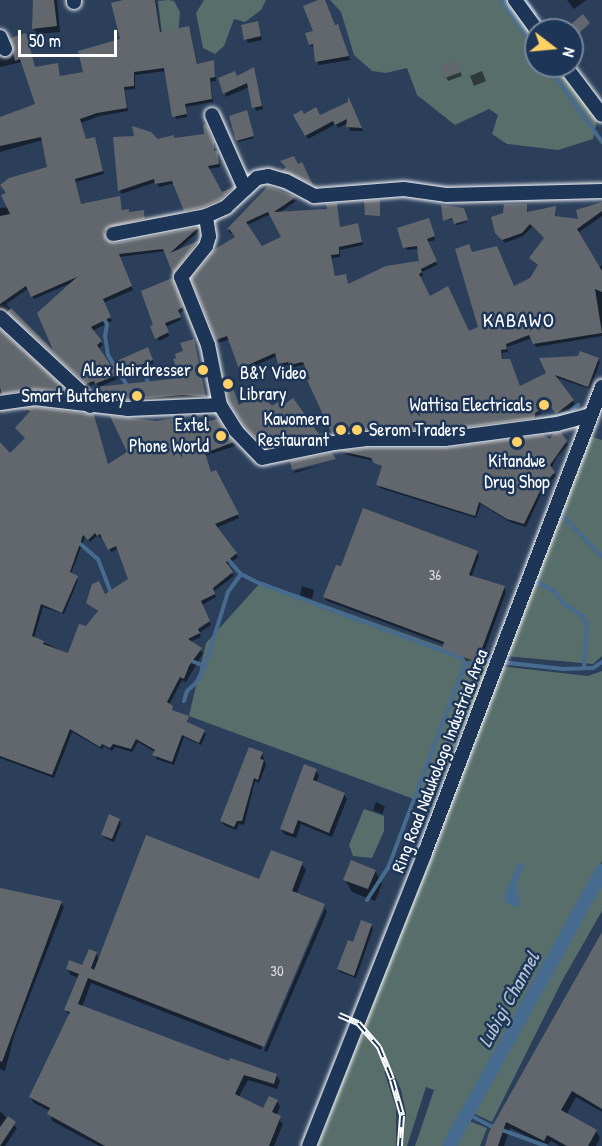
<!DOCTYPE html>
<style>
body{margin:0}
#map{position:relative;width:602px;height:1146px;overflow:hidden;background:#2b3f5b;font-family:"Patrick Hand",sans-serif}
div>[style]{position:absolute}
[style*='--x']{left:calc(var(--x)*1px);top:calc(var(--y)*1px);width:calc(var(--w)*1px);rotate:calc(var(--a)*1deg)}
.green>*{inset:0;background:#576e6a}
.water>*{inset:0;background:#476b8e}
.shadow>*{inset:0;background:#0007}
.stream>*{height:4px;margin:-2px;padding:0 2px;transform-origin:2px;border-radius:2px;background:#476b8e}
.canal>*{height:14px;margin:-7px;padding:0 7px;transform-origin:7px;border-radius:7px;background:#476b8e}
.building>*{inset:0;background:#62676d}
.roads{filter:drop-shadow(0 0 2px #fff) drop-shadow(0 0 2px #fff)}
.minor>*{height:14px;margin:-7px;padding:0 7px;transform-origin:7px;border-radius:7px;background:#1d3557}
.rail>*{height:6px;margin-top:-3px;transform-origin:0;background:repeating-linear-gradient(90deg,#1d3557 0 11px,#fff 0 22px);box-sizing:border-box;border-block:2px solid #fff}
.dots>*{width:16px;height:16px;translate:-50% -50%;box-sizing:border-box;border:3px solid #1d3557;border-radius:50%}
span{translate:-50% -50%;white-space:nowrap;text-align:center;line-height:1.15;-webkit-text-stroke:5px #1d3557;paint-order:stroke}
.number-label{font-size:15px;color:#d8d9da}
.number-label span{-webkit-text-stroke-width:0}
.poi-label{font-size:18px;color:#fff}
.right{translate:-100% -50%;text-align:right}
.left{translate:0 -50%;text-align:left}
.street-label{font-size:18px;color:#fff}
.neighbourhood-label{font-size:20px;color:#fff;letter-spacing:1.5px}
.water-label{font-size:20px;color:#b5c4d2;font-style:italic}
.north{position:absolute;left:524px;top:18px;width:60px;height:60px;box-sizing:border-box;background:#1d3557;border:2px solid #77869a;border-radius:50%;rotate:106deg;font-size:16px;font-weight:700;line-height:24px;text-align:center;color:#fff}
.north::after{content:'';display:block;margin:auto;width:21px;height:27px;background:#ffd166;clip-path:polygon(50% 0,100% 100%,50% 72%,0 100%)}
.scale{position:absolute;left:18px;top:30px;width:99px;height:27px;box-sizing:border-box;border:3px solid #fff;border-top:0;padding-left:8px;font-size:18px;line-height:21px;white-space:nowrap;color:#fff;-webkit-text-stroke:4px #1d3557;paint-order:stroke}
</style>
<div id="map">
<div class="green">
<div style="clip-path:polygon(169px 0,174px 1px,180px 12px,178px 36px,163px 42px,158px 1px)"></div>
<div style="clip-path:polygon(204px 0,266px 0,261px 10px,245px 22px,234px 19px,224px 46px,215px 54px,203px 48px,196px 13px)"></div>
<div style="clip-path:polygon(330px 0,507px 0,536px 40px,536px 66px,555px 66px,597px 120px,593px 139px,558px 150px,507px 144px,492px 134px,498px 115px,489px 109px,455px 125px,417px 95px,407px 68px,386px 73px,372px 71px,354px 55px,341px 12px)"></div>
<div style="clip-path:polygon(589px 436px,602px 440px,602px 656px,593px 664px,504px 656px)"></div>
<div style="clip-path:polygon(261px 582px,490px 664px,430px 805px,189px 716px,206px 643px)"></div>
<div style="clip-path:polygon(500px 666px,588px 676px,602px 671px,602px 861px,445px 1146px,415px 1146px,434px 1090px,426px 1087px,407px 1146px,403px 1146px,406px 1113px,401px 1090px,394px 1074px,384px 1071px,396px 1108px,396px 1146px,318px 1146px)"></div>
<div style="clip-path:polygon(364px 809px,384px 816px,384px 831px,372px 858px,353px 856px,349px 845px)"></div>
<div style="clip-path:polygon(602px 880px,602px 911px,562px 981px,492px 1122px,473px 1113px)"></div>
<div style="clip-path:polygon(469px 1121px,487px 1128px,480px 1146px,453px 1146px)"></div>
</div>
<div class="water">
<div style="clip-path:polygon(519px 862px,524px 865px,516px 887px,520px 899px,517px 908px,505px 902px,505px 894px)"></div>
</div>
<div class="shadow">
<div style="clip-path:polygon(35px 0,57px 0,60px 32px,37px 34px,34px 29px)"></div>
<div style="clip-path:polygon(evenodd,126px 0,156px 0,161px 34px,190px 31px,198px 66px,213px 62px,216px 81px,211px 82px,213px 102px,186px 107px,187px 117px,176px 119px,166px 71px,135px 75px,135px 89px,125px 90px,128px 111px,99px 116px,81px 123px,86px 141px,96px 142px,104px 174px,76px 182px,81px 206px,119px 198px,123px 211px,130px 214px,144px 212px,145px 215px,146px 222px,108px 231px,105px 239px,109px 244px,198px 228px,199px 231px,177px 251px,197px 243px,199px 245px,176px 275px,166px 251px,119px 257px,133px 290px,103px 303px,112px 321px,92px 331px,103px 345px,98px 349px,109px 365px,149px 352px,154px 363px,99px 387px,96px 383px,89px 387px,9px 313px,0 312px,0 208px,9px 207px,49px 169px,43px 140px,0 152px,0 124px,37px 105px,22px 62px,0 67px,0 58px,9px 59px,26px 35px,35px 69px,57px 64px,61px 77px,84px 73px,122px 40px,126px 0,71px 283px,57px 356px,6px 304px,29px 288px,34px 299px,71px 283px)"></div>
<div style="clip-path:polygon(322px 0,335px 26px,340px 30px,350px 60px,319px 65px,317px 61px,315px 48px,310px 45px)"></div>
<div style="clip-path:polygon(567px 0,586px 0,574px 9px)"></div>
<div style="clip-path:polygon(258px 23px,262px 40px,248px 43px,246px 39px)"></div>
<div style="clip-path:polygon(458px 65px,462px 76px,448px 81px,446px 77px)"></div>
<div style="clip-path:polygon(254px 69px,263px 109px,256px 111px,249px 87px,226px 97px,220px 78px,237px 77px)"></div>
<div style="clip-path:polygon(482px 71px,486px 81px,474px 86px,470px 76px)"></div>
<div style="clip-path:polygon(349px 102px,363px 131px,350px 131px,348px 123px,338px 128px,336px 124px,308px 139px,295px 115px,319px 117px)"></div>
<div style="clip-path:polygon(247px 113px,254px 138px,238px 142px,238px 140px)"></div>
<div style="clip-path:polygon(207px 129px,215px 153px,219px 155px,220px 167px,209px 169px,221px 194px,233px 188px,234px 190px,223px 202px,205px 210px,187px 214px,175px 183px,159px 187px,156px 182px,121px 194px,115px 139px,157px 141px,206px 136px)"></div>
<div style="clip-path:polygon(evenodd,269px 187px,296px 201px,279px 213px,329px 211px,337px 205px,340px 229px,357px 225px,363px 245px,340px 250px,340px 257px,332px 258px,335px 277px,348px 285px,417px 262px,421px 270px,418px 249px,407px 250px,405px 247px,430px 224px,435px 240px,427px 242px,437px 265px,422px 272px,423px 276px,419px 277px,429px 298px,468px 332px,480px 328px,472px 253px,514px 288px,531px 279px,539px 266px,530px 258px,545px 239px,532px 227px,523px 236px,505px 243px,496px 233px,526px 205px,528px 213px,555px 208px,556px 218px,580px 221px,602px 203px,602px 216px,578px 233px,598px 268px,602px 265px,602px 336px,536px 347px,532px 338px,507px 347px,508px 352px,502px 353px,503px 360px,520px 388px,548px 373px,598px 359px,600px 362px,590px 389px,555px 377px,575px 404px,559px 417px,552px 407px,536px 417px,536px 421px,447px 433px,336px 437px,305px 364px,292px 368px,290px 365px,282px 366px,277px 356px,243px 371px,230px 339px,219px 343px,217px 339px,237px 238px,228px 231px,269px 187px,271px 214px,283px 238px,261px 248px,247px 225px,271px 214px)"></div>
<div style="clip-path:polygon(464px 211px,467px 222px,456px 225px,454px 219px,445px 220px)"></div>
<div style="clip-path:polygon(173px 283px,184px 311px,178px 314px,181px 320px,165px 327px,169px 336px,159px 341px,152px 327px,155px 325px)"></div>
<div style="clip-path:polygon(0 331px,68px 394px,69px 396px,0 397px)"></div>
<div style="clip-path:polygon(194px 340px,207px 399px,131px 402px,104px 399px,99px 388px,182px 379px,185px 352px)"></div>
<div style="clip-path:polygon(293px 400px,321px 440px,284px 447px,282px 444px,268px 450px,245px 426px,239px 407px,281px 409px)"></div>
<div style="clip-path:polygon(evenodd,34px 409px,94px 416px,108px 465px,129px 452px,157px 423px,185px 417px,188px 428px,217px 421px,235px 446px,205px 456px,211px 473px,216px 472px,239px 518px,216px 528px,238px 557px,227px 565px,234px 576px,213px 592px,216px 597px,202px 605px,211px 625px,199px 633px,201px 637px,190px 642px,203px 653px,186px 682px,182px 680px,169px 705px,173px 712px,188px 717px,188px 725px,206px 734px,201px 745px,184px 737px,174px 765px,156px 759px,155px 752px,138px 742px,132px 752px,115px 747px,112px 751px,104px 746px,102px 749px,72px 732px,54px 778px,0 758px,0 444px,9px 456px,27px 439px,16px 428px,31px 413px,25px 410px,34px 409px,98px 535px,100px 538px,103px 536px,111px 552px,119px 548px,130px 580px,88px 603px,99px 613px,71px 655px,34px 638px,43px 607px,64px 614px,78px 580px,71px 574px,85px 537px,90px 542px,98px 535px)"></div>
<div style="clip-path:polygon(551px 441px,566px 441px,568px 445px,557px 457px,551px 469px,556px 476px,544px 488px,526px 527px,510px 522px,481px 504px,476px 518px,380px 488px,378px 484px,383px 468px,374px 461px,343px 454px,366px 450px,446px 449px)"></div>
<div style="clip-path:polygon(322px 465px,295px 473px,294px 471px)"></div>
<div style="clip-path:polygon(477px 552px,479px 556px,471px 578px,504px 587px,506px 592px,479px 666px,446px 653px,445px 645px,327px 601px,324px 597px,342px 568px)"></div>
<div style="clip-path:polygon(302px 586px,314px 590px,312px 599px,300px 595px)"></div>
<div style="clip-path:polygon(262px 753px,266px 765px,259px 783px,255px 781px,244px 825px,239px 824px,236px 830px,224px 825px,221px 821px)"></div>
<div style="clip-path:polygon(316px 771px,319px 776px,316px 783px,344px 794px,347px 799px,332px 837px,301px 824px,296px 838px,284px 834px,281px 829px)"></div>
<div style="clip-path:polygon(376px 802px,385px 807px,382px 814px,373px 810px)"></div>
<div style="clip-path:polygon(119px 820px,121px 824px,114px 842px,105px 838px,102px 835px)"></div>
<div style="clip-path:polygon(302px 864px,306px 870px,296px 895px,325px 908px,322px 908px,261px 1050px,91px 983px,82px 1007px,230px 1063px,276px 1075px,280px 1081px,277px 1089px,248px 1080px,239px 1097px,264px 1110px,277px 1101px,280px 1107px,276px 1116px,283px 1124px,274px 1146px,99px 1146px,52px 1121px,50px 1111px,34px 1103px,30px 1097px,70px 1017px,66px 1010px,79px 978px,71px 975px,67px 969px,83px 967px,96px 954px,100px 960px,260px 881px)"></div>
<div style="clip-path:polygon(375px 871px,382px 884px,375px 901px,352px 892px,345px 880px)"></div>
<div style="clip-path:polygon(0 890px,61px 903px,64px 907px,14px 1036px,5px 1071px,0 1069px)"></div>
<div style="clip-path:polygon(325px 908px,327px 912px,267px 1052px,264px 1051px)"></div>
<div style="clip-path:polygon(371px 925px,373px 929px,356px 978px,340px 972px,338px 969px,354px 943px)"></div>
<div style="clip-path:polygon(602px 935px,602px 1112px,576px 1097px,566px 1115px,596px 1131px,600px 1138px,596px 1146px,560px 1146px,551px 1141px,547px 1146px,510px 1128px,504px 1146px,487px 1146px)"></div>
<div style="clip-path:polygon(0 1111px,17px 1128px,5px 1146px,0 1146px)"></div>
</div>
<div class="stream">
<div style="--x:501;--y:0;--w:60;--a:54.5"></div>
<div style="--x:525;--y:0;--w:17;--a:54"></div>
<div style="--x:541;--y:23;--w:9;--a:49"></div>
<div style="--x:548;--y:66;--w:93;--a:54.6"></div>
<div style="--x:104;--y:319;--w:6;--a:59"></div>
<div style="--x:107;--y:324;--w:12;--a:99"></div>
<div style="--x:105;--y:336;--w:19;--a:81"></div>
<div style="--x:108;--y:355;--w:36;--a:58"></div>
<div style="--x:144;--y:370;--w:17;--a:73"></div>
<div style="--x:572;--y:410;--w:8;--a:-40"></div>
<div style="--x:545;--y:419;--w:24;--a:-15"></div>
<div style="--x:276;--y:449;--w:16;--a:-14"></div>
<div style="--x:560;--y:513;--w:61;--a:46.3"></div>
<div style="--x:77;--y:541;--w:28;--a:41"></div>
<div style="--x:98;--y:559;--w:34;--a:69"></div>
<div style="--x:226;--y:557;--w:23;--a:49"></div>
<div style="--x:241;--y:574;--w:20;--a:27"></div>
<div style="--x:259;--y:583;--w:216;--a:20.3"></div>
<div style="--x:462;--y:658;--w:7;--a:63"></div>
<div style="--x:534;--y:581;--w:21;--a:25"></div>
<div style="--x:553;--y:590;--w:16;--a:52"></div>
<div style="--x:563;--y:603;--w:23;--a:34"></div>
<div style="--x:582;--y:616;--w:10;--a:61"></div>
<div style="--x:587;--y:625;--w:43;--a:94"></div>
<div style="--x:189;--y:660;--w:17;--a:21"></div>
<div style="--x:205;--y:666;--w:77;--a:-72.7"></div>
<div style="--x:228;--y:592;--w:22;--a:-54"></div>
<div style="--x:184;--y:701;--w:10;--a:-73"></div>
<div style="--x:187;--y:691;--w:12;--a:-42"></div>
<div style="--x:196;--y:683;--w:18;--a:-61"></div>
<div style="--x:367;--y:900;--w:38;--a:-57"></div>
<div style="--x:388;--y:868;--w:218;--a:-69.3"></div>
<div style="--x:465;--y:664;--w:17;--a:-13"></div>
<div style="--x:482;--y:660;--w:82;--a:6.3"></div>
<div style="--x:564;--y:669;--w:29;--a:-2"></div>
<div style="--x:593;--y:668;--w:11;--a:-34"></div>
<div style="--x:468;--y:1114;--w:26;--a:28"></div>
<div style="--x:491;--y:1126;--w:59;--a:20"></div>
</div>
<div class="canal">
<div style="--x:449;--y:1146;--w:315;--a:-60.9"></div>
</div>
<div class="building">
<div style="clip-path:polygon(33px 0,54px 0,57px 26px,32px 29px)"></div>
<div style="clip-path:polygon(123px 0,155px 0,160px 32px,189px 26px,197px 64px,214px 60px,215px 77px,210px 78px,212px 99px,185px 104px,187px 114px,172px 117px,164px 68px,134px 72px,134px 86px,124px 87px,127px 108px,97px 113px,80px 119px,86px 139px,95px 137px,103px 171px,75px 179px,81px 204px,120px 196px,122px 210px,129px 209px,129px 212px,144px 210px,145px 219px,108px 227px,104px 232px,107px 240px,115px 243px,199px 227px,170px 253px,198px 241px,173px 274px,163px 249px,119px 254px,132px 286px,103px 299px,111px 317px,91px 327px,102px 341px,97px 345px,110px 364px,148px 347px,153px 360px,95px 384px,94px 381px,86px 384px,7px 312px,11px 308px,53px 350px,37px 313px,77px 277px,31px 297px,26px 286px,0 304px,0 216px,10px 214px,1px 195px,6px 193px,0 185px,9px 178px,47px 167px,41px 137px,0 146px,0 117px,35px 104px,20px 59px,15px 61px,10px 38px,26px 33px,35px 67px,58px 63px,60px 76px,83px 72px,78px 51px,120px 39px,111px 3px)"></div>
<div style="clip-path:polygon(318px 0,325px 0,335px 25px,338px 24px,349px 56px,315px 62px,313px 44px,309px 45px,305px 33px,313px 31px,303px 6px)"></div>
<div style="clip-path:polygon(583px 14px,590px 23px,578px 34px,570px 25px)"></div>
<div style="clip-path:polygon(258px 21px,261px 36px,244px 40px,241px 25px)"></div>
<div style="clip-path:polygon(456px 59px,461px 72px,445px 78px,440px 66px)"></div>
<div style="clip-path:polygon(254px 67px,262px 106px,252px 108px,247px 83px,223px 94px,218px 78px,235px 71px,237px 76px)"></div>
<div style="clip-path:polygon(348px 96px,362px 128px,346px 127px,347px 119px,335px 125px,333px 121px,305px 136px,293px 115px,302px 110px,304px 114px,316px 107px,320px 115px,348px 102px)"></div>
<div style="clip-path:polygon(247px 110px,254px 136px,236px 141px,229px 116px)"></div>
<div style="clip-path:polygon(206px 124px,214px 142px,214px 151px,218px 151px,219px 164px,208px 166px,222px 192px,234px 187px,221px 199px,203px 207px,184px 211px,172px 181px,155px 184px,154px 179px,118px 191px,113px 137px,134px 136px,132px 126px,151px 132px,158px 139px,174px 135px,174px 138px,204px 134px,203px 125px)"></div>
<div style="clip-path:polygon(294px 156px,298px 164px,302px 162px,313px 185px,282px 171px,286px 167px,280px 161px)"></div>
<div style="clip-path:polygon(evenodd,268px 186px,296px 197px,274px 212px,327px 209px,326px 204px,337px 203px,340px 227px,358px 223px,362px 242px,339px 247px,339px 254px,331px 255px,335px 276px,346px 274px,348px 284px,386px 266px,418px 261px,419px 264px,417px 246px,403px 248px,397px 228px,429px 218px,435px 236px,427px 239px,437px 261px,421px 269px,422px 272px,419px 274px,430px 296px,448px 286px,469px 331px,478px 327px,455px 249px,469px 244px,472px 252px,497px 246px,514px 286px,530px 278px,538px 265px,529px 258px,544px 238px,530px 224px,522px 233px,502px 240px,495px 233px,491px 217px,503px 213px,504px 204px,527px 204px,527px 212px,556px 206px,555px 216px,578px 219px,576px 210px,602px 202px,602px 211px,577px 229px,602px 271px,602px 292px,595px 289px,602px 333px,533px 344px,529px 335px,506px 344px,507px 349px,501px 350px,502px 359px,510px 359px,520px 386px,546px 373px,539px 358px,578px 356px,580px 351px,599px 358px,588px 387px,555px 375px,574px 400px,556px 414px,549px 405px,535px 413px,535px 418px,444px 430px,365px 430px,332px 434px,307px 380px,310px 379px,303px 362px,289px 365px,288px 362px,278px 364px,275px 353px,239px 369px,227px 336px,216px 340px,191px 279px,215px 249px,235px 237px,229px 229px,226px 230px,268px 186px,268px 212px,281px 237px,262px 246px,246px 222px,268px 212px)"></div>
<div style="clip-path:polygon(380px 200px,380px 216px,365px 215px,364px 201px)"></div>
<div style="clip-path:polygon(441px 205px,464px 208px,468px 220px,454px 224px,452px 218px,443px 221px)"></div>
<div style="clip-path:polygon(172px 278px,183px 307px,178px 310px,181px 317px,165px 323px,169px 332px,155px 339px,150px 326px,153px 325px,141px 291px)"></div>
<div style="clip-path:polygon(0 329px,69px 393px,35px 389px,2px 394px,0 388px)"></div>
<div style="clip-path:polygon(194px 339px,206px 397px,183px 395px,128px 400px,101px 397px,96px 387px,180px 378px,173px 359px,176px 358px,175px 354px,183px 351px,180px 343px)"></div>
<div style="clip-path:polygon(231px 382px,239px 405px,260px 392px,272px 406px,278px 402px,281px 407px,293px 398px,321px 437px,281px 444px,279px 441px,265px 448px,244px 426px,229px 402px,225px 384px)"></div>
<div style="clip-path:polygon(evenodd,34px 407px,94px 415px,108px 464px,127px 452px,110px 416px,157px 421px,185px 416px,187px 426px,218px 419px,234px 442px,205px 453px,211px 472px,216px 470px,239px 514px,215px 524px,237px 553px,226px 562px,233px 572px,213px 588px,215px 594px,201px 601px,210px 621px,198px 629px,200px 633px,188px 639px,202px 648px,189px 666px,184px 679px,180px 677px,167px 702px,173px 706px,172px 710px,189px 716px,187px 722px,205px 730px,199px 743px,182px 735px,172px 762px,152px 755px,155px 750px,136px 739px,131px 749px,113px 744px,110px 748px,102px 744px,100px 747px,70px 729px,52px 775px,0 756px,0 442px,10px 453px,25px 438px,15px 428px,30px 411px,22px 409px,34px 407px,95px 533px,97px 536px,100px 534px,108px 550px,116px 546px,128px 579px,105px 594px,99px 581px,92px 584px,86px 603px,98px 611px,86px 626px,79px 624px,68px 653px,43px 644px,44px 641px,32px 636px,41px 604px,62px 613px,78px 576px,70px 572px,83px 535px,88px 540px,95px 533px)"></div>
<div style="clip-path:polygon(561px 432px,567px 441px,550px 465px,555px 472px,543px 485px,524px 524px,507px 519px,479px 502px,475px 516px,376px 485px,382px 466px,374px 463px,371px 458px,340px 451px,366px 448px,446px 448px,543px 435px,550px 439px,554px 433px)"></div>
<div style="clip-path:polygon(332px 453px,336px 459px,292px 470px,290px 461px)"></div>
<div style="clip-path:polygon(363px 508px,478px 551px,469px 575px,505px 586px,477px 662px,442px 649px,444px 642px,323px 597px,336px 565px,341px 566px)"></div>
<div style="clip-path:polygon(249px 747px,263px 752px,260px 759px,264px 760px,258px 780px,254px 778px,242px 821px,237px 821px,234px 827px,220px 821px)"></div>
<div style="clip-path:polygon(304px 764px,317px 769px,313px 780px,345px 793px,329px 833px,298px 820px,293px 834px,280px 829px)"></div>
<div style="clip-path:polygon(109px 814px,120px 819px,112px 839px,101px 835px)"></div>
<div style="clip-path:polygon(146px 835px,259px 879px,271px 850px,303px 862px,292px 891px,325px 904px,264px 1047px,88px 978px,78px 1004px,229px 1061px,230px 1058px,277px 1074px,274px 1084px,244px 1075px,235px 1094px,263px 1108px,269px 1096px,278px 1100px,272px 1112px,281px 1116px,269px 1146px,105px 1146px,47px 1114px,50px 1108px,29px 1097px,70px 1012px,64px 1010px,79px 974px,66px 969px,69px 960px,82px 965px,89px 949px,97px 952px,91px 968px,94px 970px)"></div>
<div style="clip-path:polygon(351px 860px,376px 870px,368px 889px,343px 880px)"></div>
<div style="clip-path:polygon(0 888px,62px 901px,2px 1062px,0 1061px)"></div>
<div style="clip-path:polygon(361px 920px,372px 924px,354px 976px,337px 969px,348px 940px,353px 942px)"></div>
<div style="clip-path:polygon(602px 932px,602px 1109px,572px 1091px,561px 1110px,597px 1130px,588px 1146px,567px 1146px,547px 1135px,544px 1141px,506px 1122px,498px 1146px,485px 1146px,489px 1132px)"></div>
<div style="clip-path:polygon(8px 1116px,16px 1122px,0 1146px,0 1127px)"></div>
</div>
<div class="roads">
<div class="minor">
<div style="--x:74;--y:0;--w:2;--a:90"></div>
<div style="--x:515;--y:0;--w:37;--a:54"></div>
<div style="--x:0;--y:37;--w:13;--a:67"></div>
<div style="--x:565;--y:66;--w:61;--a:52.9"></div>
<div style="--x:212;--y:115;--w:81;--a:66"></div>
<div style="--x:113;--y:234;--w:95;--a:-11"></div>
<div style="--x:0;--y:317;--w:109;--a:42.8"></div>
<div style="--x:80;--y:391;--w:18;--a:56"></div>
<div style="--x:0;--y:403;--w:34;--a:-8"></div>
<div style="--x:34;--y:398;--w:95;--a:6.7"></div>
<div style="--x:128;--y:409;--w:92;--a:-2.5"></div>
<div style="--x:220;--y:405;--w:31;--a:58"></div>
<div style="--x:236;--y:431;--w:37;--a:46"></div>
<div style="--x:262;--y:458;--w:74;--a:-11.8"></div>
<div style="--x:334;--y:443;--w:31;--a:-7"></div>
<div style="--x:365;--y:439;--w:80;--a:0"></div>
<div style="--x:445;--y:439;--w:113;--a:-7.6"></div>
<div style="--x:557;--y:424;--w:35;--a:-15"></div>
<div style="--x:220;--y:405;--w:61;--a:-101.3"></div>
<div style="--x:208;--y:345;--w:73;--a:-111.7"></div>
<div style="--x:181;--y:277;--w:40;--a:-51"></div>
<div style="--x:206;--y:246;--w:10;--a:-73"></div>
<div style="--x:209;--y:236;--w:20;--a:-99"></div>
<div style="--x:206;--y:216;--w:22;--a:-24"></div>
<div style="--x:226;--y:207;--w:42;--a:-43.1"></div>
<div style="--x:257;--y:178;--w:11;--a:-10"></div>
<div style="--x:268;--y:176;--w:19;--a:16"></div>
<div style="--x:286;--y:181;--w:32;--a:28"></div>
<div style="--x:314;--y:196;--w:90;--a:-4.4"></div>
<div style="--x:404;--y:189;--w:42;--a:8.1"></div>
<div style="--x:446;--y:195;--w:156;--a:-1.5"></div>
<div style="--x:309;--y:1146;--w:313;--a:-68.4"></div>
<div style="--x:424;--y:855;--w:501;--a:-69.18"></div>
</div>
</div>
<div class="rail">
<div style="--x:339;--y:1015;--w:21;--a:23"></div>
<div style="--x:358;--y:1023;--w:32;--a:49"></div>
<div style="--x:379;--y:1047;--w:35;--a:68"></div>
<div style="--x:392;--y:1080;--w:37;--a:74"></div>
<div style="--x:402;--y:1116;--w:30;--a:94"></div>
</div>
<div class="dots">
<div style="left:203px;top:370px;background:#ffd166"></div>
<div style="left:228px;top:384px;background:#ffd166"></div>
<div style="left:137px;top:396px;background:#ffd166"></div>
<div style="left:544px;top:405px;background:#ffd166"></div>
<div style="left:341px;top:430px;background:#ffd166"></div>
<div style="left:357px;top:430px;background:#ffd166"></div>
<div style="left:221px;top:436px;background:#ffd166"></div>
<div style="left:517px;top:442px;background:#ffd166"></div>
</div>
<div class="number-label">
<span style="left:435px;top:575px">36</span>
<span style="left:277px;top:971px">30</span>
</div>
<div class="poi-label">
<span class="right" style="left:191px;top:370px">Alex Hairdresser</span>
<span class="left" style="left:240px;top:384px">B&amp;Y Video<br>Library</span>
<span class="right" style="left:125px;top:396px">Smart Butchery</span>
<span class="right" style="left:532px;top:405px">Wattisa Electricals</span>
<span class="right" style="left:329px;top:430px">Kawomera<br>Restaurant</span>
<span class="right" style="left:209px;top:436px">Extel<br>Phone World</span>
<span class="left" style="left:369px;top:430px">Serom Traders</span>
<span style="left:517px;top:472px">Kitandwe<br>Drug Shop</span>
</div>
<div class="street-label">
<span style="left:440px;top:761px;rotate:-69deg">Ring Road Nalukologo Industrial Area</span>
</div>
<div class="neighbourhood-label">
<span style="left:519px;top:319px">KABAWO</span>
</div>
<div class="water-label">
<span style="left:508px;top:999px;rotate:-61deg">Lubigi Channel</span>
</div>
<div class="north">N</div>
<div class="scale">50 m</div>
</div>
